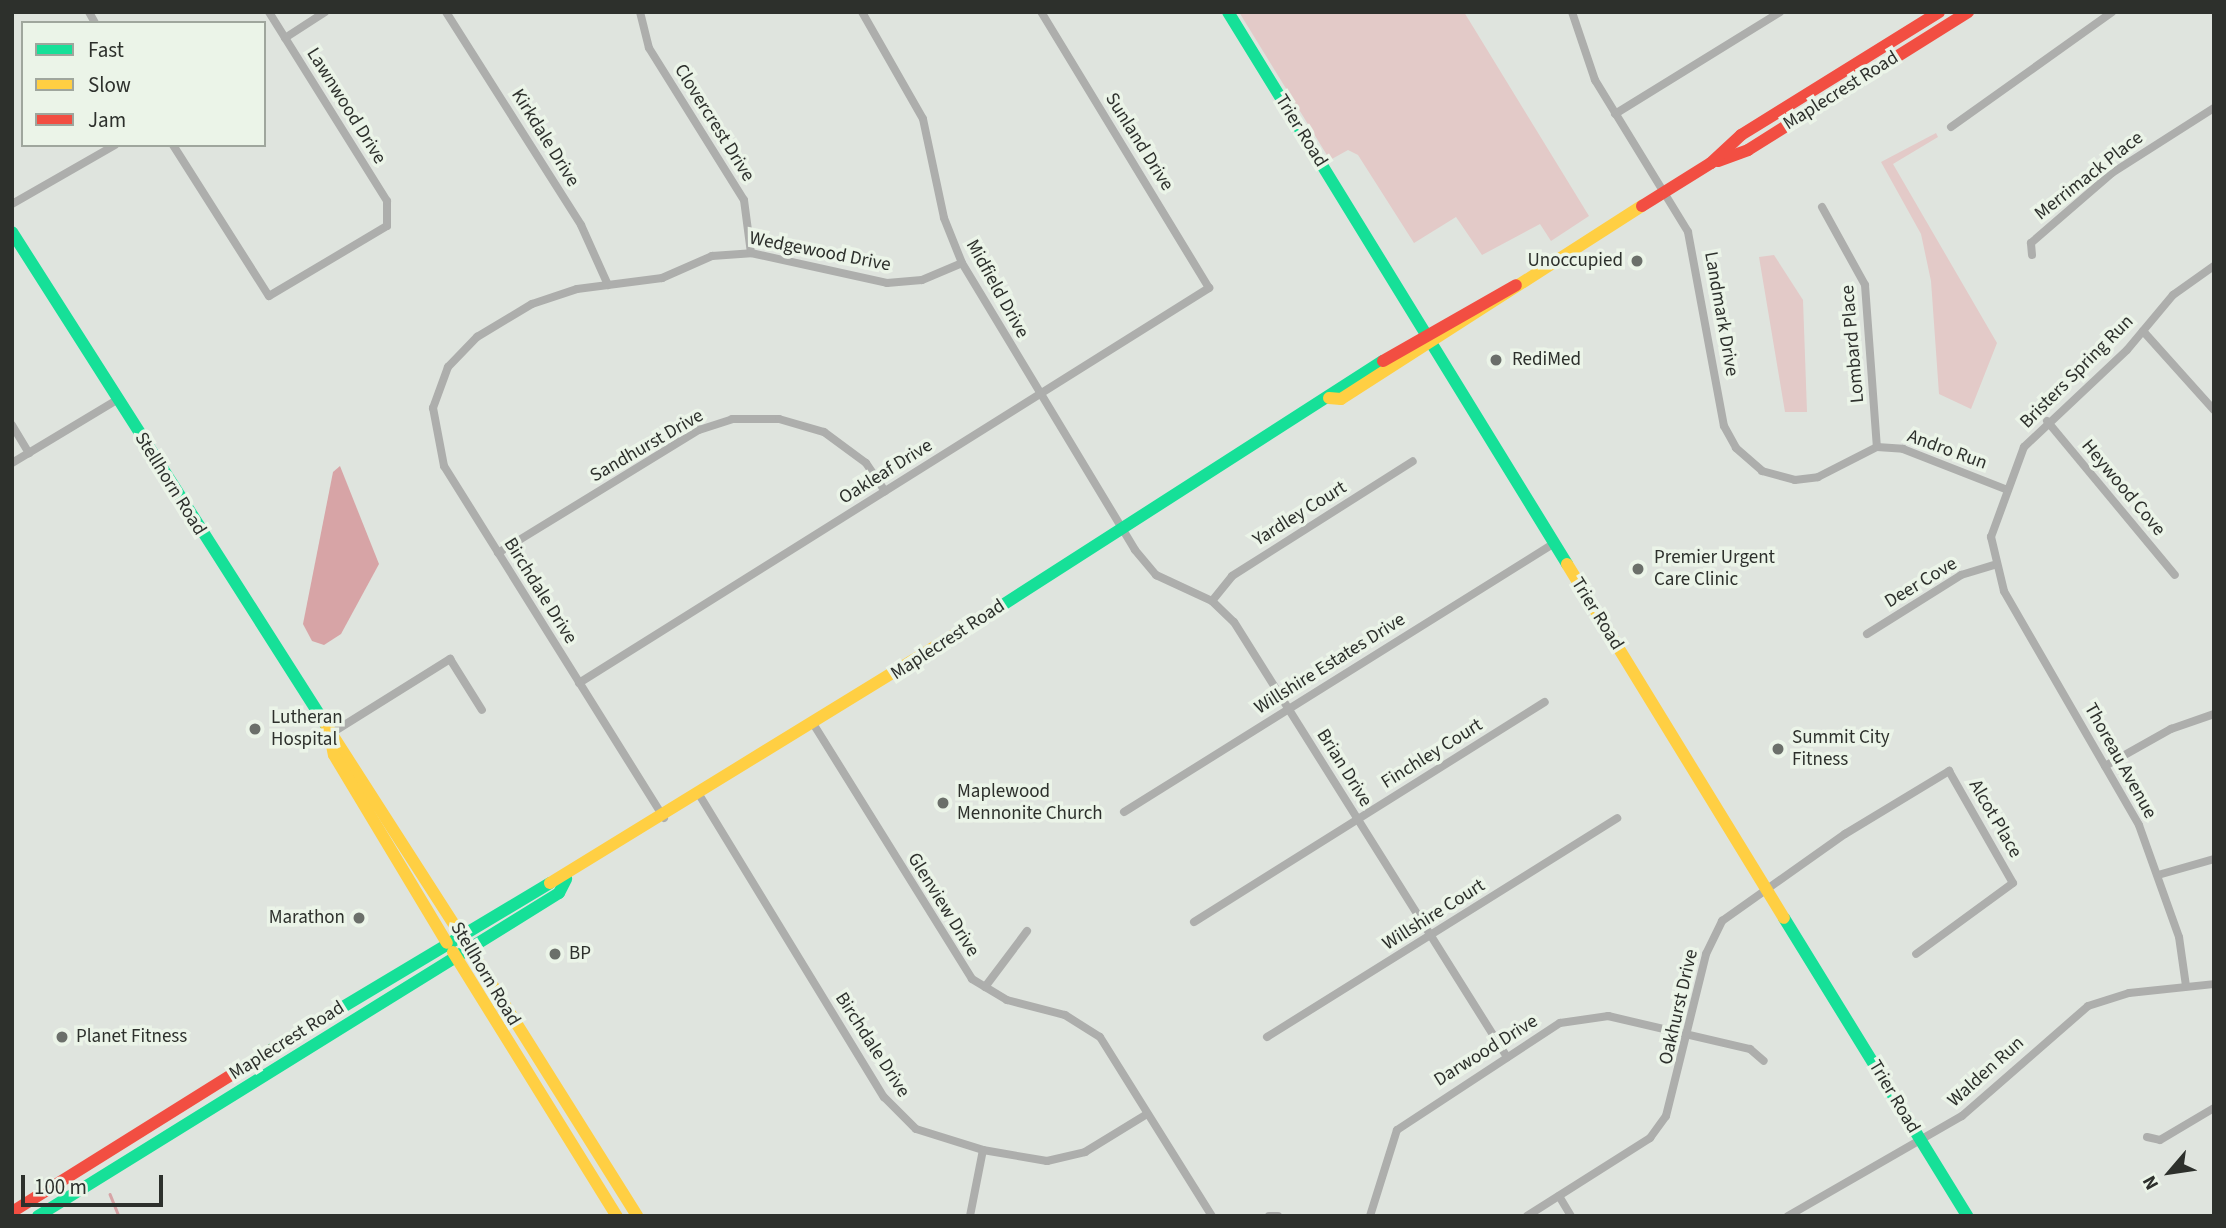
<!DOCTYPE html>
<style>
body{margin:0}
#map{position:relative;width:2226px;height:1228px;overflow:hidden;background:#dfe4de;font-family:"Source Sans 3",sans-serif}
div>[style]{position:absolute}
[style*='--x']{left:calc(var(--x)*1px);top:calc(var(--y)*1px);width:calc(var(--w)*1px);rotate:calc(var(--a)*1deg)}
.green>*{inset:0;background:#e3cac8}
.water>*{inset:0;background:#d7a4a6}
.stream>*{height:2.5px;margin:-1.25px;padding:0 1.25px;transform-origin:1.25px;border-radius:1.25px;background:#d7a4a6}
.street>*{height:8px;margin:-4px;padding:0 4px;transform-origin:4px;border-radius:4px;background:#adaeac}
.fast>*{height:12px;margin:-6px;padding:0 6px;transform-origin:6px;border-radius:6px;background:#16e098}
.slow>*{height:12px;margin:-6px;padding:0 6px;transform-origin:6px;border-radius:6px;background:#ffcf43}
.jam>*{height:12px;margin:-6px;padding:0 6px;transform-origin:6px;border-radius:6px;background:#f24e42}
.dots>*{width:19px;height:19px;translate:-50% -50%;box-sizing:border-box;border:4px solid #ebf4e8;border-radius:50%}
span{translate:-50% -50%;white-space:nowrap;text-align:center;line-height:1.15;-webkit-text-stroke:7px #ebf4e8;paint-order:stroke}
.street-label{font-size:19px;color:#2d302c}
.poi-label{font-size:19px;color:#2d302c}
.right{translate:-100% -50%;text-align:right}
.left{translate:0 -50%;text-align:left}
.frame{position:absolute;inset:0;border:14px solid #2d302c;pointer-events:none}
.legend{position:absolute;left:21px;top:21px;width:245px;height:126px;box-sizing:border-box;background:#ebf4e8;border:2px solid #9fa69d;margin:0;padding:9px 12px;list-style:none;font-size:21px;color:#2d302c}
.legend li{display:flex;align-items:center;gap:14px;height:35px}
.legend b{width:35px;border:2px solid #9fa69d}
.north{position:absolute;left:2135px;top:1137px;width:70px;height:70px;-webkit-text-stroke:5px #ebf4e8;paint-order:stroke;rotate:241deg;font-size:19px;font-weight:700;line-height:28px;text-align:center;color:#2d302c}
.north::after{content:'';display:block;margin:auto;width:24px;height:32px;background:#2d302c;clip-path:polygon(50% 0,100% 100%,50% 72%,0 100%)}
.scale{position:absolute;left:21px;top:1175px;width:142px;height:32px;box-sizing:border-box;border:4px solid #2d302c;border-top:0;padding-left:9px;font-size:21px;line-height:24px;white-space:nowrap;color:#2d302c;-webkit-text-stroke:5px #ebf4e8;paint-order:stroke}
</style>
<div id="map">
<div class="green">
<div style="clip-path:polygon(1239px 12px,1464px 12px,1589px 216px,1551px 241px,1540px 224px,1482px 255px,1456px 217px,1414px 243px,1358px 155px,1348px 150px,1330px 160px)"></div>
<div style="clip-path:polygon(1936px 133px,1938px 137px,1893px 164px,1997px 343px,1971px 409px,1939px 394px,1931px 281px,1921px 234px,1881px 162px)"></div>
<div style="clip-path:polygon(1774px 255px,1803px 300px,1807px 412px,1785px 412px,1759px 257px)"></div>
</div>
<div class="water">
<div style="clip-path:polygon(340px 466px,379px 564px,341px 634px,324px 645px,312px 641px,303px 624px,333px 472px)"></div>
</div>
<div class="stream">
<div style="--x:110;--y:1194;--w:24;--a:68"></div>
</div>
<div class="street">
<div style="--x:89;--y:12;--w:13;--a:61"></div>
<div style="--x:446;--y:12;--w:252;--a:57.6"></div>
<div style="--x:581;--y:225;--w:66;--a:65.8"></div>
<div style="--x:640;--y:12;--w:37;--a:76"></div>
<div style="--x:649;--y:48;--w:179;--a:58"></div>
<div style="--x:744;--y:200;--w:53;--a:82.5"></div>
<div style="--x:862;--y:12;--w:123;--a:60.3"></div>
<div style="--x:923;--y:119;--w:101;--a:78"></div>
<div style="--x:944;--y:218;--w:48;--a:68.2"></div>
<div style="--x:962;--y:263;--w:335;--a:58.9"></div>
<div style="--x:1135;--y:550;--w:33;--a:50"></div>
<div style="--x:1156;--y:575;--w:62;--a:24.9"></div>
<div style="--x:1212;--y:601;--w:30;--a:44"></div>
<div style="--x:1234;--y:622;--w:514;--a:57.89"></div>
<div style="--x:1572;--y:12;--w:72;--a:71.3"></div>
<div style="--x:1595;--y:80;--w:178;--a:58.5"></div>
<div style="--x:1688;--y:232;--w:197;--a:79.5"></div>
<div style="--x:1724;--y:426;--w:25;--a:61"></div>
<div style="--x:1736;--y:448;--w:35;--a:41"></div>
<div style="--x:1762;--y:471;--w:34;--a:15"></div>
<div style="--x:1795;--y:480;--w:23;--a:-7"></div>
<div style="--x:1818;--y:477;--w:66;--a:-27"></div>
<div style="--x:1877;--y:447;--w:26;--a:4"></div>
<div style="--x:1903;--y:449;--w:110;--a:21.4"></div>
<div style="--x:285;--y:38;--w:48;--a:-33"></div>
<div style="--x:1615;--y:114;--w:194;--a:-31.7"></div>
<div style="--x:1951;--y:127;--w:198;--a:-35.5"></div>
<div style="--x:173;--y:145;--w:179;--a:57.6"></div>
<div style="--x:269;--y:296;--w:137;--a:-30.7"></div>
<div style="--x:387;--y:226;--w:25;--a:-90"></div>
<div style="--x:387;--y:201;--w:223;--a:-122"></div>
<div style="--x:12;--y:204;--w:119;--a:-29.8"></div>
<div style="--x:1822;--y:207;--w:89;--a:61.1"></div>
<div style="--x:1865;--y:285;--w:162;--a:85.8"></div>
<div style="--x:2032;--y:255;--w:12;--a:-95"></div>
<div style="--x:2031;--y:243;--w:107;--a:-40.8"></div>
<div style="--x:2112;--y:173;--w:121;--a:-32.5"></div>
<div style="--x:2143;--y:331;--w:106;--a:48.1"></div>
<div style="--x:2047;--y:421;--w:200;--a:50.3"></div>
<div style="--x:12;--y:425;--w:33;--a:59"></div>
<div style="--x:12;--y:463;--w:122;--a:-31"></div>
<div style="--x:498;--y:553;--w:236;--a:-31.5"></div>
<div style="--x:699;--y:430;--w:35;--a:-18"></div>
<div style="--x:732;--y:419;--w:47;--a:0"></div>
<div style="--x:779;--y:419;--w:47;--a:16.1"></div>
<div style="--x:824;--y:432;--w:52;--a:36.4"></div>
<div style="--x:866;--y:463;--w:34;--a:56"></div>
<div style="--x:1212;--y:601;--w:32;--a:-51"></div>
<div style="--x:1232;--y:576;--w:214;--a:-32.4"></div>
<div style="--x:1867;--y:634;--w:111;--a:-32.1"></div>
<div style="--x:1961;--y:575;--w:34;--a:-17"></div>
<div style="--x:579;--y:683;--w:744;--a:-32.09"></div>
<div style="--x:1209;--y:288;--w:323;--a:-121.3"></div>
<div style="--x:814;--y:725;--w:299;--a:58.1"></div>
<div style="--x:972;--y:979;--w:41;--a:31"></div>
<div style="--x:1007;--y:1000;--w:60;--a:14.5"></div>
<div style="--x:1065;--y:1015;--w:41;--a:32.2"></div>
<div style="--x:1100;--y:1037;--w:211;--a:58"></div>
<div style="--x:330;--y:734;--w:142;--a:-32"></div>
<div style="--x:450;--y:659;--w:60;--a:57.9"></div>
<div style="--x:2105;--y:766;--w:76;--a:-29.3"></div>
<div style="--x:2171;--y:729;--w:46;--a:-19.2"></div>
<div style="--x:700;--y:796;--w:353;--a:58.6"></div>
<div style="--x:884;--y:1097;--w:45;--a:45"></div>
<div style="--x:916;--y:1129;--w:70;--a:17.4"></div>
<div style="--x:983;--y:1150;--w:65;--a:9.8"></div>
<div style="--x:1047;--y:1161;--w:39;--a:-13"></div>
<div style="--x:1085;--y:1152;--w:73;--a:-31.5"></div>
<div style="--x:1124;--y:812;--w:506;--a:-31.99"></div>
<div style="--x:664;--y:818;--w:415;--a:-122"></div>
<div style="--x:444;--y:466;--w:59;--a:-100.7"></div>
<div style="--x:433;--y:408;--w:44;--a:-69.9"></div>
<div style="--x:448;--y:367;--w:42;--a:-46"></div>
<div style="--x:477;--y:337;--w:64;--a:-31"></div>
<div style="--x:532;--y:304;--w:47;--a:-18.4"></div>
<div style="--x:577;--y:289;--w:86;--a:-7.4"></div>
<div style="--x:662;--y:278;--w:55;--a:-23.7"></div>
<div style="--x:712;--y:256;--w:39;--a:-4"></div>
<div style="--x:751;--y:253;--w:139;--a:12.4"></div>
<div style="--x:887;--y:283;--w:35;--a:-5"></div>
<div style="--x:922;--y:280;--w:43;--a:-23"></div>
<div style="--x:2158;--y:875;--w:58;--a:-15.9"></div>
<div style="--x:1194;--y:922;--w:414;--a:-32.1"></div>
<div style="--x:2186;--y:986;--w:49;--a:-98.1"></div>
<div style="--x:2179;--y:937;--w:119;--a:-109.7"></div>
<div style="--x:2139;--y:825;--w:270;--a:-120"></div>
<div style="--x:2004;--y:591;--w:56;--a:-103.5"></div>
<div style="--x:1991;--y:537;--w:96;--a:-69.9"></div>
<div style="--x:2024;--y:447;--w:141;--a:-43.3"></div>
<div style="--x:2127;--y:350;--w:72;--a:-50.1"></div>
<div style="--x:2173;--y:295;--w:50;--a:-35.3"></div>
<div style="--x:985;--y:987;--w:70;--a:-53.1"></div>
<div style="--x:1267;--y:1037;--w:413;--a:-32"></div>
<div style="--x:2147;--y:1137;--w:13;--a:13"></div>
<div style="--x:2160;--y:1140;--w:63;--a:-30.7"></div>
<div style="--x:1559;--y:1196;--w:23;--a:59"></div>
<div style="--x:970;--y:1216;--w:67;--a:-78.9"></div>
<div style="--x:1269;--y:1216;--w:9;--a:0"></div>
<div style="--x:1370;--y:1216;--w:90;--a:-72.6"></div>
<div style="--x:1397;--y:1130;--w:195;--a:-33.3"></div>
<div style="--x:1560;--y:1023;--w:49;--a:-8.3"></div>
<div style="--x:1608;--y:1016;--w:146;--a:13.1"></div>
<div style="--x:1750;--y:1049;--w:18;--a:41"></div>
<div style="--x:1527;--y:1216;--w:146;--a:-32.4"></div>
<div style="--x:1650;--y:1138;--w:27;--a:-54"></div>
<div style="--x:1666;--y:1116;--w:167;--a:-76.1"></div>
<div style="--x:1706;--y:954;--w:37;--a:-64"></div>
<div style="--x:1722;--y:921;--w:151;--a:-35.3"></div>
<div style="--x:1845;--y:834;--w:122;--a:-31.2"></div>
<div style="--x:1949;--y:771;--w:129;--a:60.3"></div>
<div style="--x:2013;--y:883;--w:120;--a:143.8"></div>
<div style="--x:1788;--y:1216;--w:201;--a:-29.9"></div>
<div style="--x:1962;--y:1116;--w:167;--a:-41.1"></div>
<div style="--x:2088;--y:1006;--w:43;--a:-17.6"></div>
<div style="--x:2129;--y:993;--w:85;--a:-6"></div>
</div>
<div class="fast">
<div style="--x:1228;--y:12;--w:648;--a:58.44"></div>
<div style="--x:12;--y:232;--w:585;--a:57.51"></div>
<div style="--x:998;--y:608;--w:457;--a:-32.7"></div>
<div style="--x:1784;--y:918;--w:350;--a:58.4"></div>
<div style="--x:271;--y:1050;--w:325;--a:-30.9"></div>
<div style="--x:38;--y:1216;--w:613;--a:-31.8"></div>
<div style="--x:559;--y:893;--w:16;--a:-63"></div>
</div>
<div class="slow">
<div style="--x:1329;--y:398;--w:12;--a:5"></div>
<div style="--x:1341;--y:399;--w:358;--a:-32.7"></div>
<div style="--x:1567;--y:564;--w:415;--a:58.5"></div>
<div style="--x:326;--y:725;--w:248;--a:57.3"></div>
<div style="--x:330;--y:735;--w:20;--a:79"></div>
<div style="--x:334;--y:755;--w:219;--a:59"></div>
<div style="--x:550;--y:883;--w:526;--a:-31.54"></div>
<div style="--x:466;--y:943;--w:322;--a:57.9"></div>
<div style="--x:453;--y:952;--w:311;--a:58.2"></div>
</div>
<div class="jam">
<div style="--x:1718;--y:161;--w:32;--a:-20"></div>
<div style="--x:1748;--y:150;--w:260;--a:-32.1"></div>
<div style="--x:1642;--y:206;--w:81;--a:-31.9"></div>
<div style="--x:1711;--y:163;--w:41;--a:-43"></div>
<div style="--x:1741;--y:135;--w:233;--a:-31.8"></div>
<div style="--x:1383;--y:361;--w:153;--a:-29.7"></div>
<div style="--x:12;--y:1212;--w:305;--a:-32"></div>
</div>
<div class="dots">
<div style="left:1637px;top:261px;background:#6b6f6a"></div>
<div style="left:1496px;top:360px;background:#6b6f6a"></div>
<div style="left:1638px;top:569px;background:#6b6f6a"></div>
<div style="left:255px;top:729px;background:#6b6f6a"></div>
<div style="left:1778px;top:749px;background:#6b6f6a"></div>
<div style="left:943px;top:803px;background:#6b6f6a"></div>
<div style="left:359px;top:918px;background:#6b6f6a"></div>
<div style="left:555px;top:954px;background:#6b6f6a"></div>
<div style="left:62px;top:1037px;background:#6b6f6a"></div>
</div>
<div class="street-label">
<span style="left:1841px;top:91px;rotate:-32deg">Maplecrest Road</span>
<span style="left:346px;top:106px;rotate:58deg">Lawnwood Drive</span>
<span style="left:714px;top:123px;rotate:58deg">Clovercrest Drive</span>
<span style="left:1301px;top:131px;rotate:58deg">Trier Road</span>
<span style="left:545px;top:138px;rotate:58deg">Kirkdale Drive</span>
<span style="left:1139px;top:142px;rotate:58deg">Sunland Drive</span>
<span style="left:2089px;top:176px;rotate:-38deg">Merrimack Place</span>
<span style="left:820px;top:252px;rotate:11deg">Wedgewood Drive</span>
<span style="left:997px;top:289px;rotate:61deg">Midfield Drive</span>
<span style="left:1721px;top:314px;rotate:80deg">Landmark Drive</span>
<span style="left:1853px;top:344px;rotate:-95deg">Lombard Place</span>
<span style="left:2077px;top:372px;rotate:-45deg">Bristers Spring Run</span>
<span style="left:647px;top:446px;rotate:-30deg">Sandhurst Drive</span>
<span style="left:1947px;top:450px;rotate:20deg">Andro Run</span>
<span style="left:886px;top:472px;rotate:-32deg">Oakleaf Drive</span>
<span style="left:170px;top:484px;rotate:58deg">Stellhorn Road</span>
<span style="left:2123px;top:488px;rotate:50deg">Heywood Cove</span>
<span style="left:1300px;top:514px;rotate:-32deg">Yardley Court</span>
<span style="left:1921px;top:583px;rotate:-31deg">Deer Cove</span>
<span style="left:540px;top:591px;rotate:58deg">Birchdale Drive</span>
<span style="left:1597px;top:614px;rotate:58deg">Trier Road</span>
<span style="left:948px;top:640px;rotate:-33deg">Maplecrest Road</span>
<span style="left:1330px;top:664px;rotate:-32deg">Willshire Estates Drive</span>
<span style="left:1432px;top:754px;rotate:-32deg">Finchley Court</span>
<span style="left:2120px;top:761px;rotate:61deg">Thoreau Avenue</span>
<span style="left:1344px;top:768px;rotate:58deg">Brian Drive</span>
<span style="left:1995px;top:819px;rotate:60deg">Alcot Place</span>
<span style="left:943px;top:905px;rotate:58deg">Glenview Drive</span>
<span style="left:1434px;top:915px;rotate:-32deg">Willshire Court</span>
<span style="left:485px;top:974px;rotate:59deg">Stellhorn Road</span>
<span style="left:1679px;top:1007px;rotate:-77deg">Oakhurst Drive</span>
<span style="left:287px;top:1041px;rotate:-32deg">Maplecrest Road</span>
<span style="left:872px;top:1045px;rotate:57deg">Birchdale Drive</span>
<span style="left:1486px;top:1051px;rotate:-32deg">Darwood Drive</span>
<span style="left:1986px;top:1072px;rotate:-42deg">Walden Run</span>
<span style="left:1894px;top:1097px;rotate:59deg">Trier Road</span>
</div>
<div class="poi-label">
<span class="right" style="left:1623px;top:261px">Unoccupied</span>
<span class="left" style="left:1512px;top:360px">RediMed</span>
<span class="left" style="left:1654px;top:569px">Premier Urgent<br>Care Clinic</span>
<span class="left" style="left:271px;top:729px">Lutheran<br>Hospital</span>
<span class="left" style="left:1792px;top:749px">Summit City<br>Fitness</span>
<span class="left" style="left:957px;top:803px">Maplewood<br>Mennonite Church</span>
<span class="right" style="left:345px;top:918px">Marathon</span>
<span class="left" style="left:569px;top:954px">BP</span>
<span class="left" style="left:76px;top:1037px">Planet Fitness</span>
</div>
<div class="frame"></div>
<ul class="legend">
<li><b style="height:9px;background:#16e098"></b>Fast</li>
<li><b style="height:9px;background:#ffcf43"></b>Slow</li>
<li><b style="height:9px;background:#f24e42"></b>Jam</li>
</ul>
<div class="north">N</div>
<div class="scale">100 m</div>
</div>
